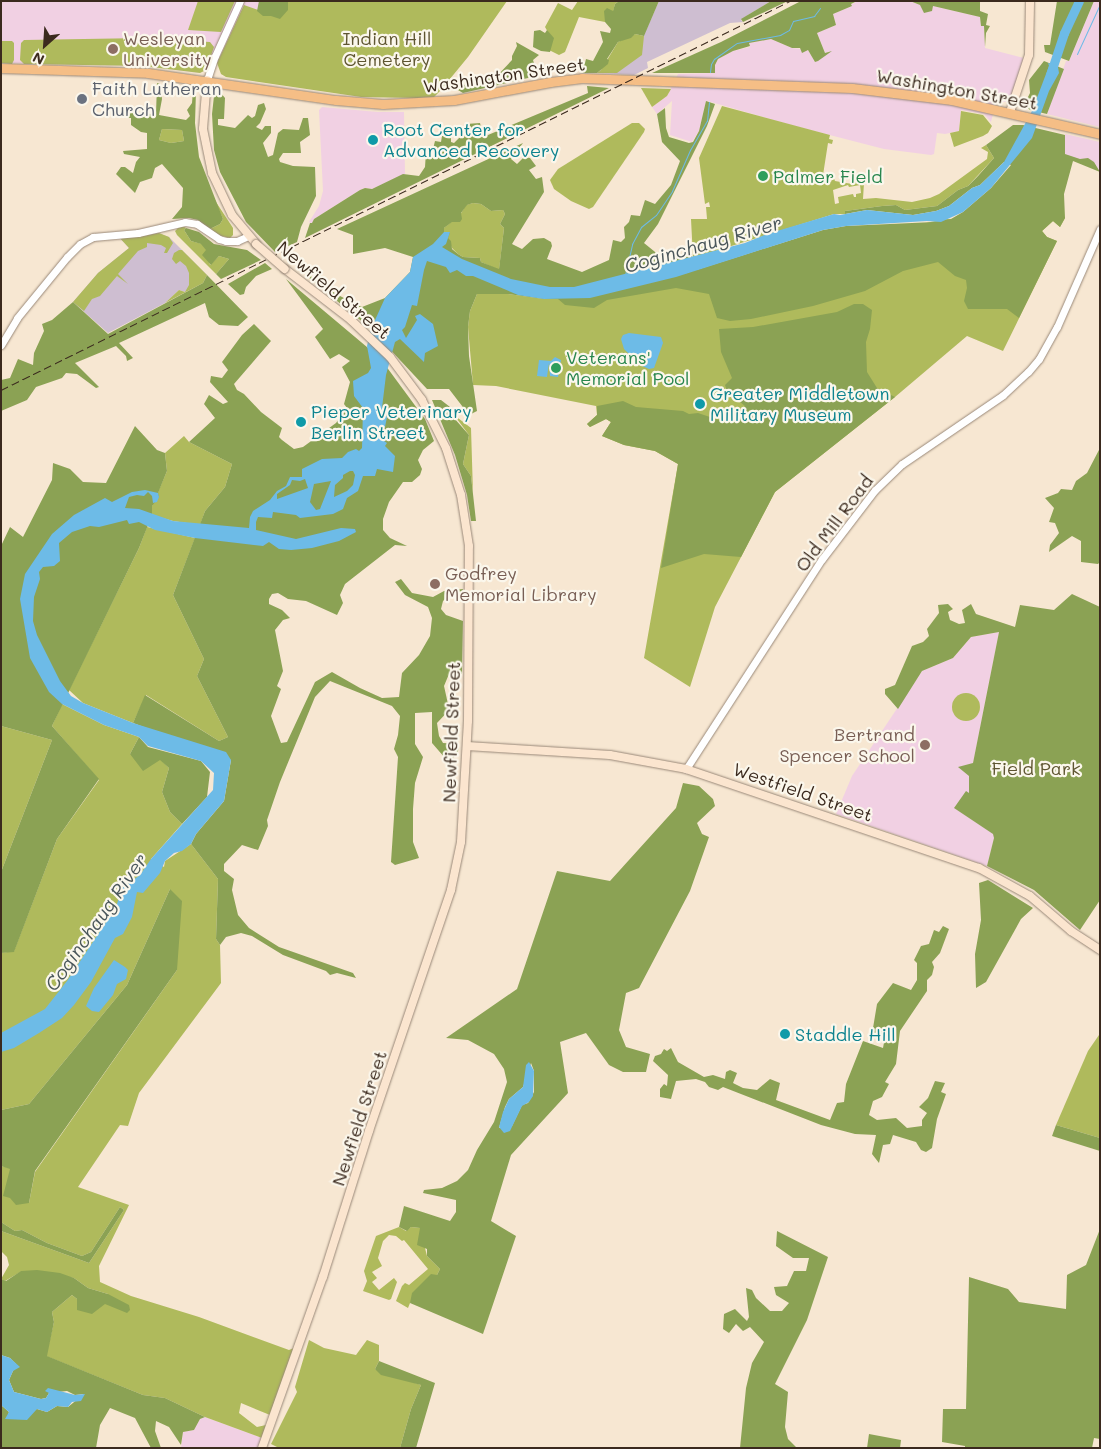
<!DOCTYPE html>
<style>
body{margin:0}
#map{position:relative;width:1101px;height:1449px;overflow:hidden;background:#f7e7d2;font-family:Mali,sans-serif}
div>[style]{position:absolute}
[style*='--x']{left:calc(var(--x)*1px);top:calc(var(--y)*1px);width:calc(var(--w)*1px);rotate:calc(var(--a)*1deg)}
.built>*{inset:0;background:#f1d0e3}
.industrial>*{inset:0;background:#cebed1}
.green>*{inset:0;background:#afba5c}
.round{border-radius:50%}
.forest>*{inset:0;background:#8ba254}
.water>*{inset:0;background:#6dbbe7}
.stream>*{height:1px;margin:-0.5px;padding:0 0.5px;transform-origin:0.5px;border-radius:0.5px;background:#6dbbe7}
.river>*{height:9px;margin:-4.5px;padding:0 4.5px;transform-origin:4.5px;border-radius:4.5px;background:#6dbbe7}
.roads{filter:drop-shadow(0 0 1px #998878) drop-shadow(0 0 1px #998878)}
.tertiary>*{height:7px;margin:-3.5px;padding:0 3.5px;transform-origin:3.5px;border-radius:3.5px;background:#fff}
.secondary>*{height:8px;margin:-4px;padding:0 4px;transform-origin:4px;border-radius:4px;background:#fbe5cf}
.trunk>*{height:9px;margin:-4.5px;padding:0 4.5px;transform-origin:4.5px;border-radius:4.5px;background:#f5be86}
.rail>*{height:1px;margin-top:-0.5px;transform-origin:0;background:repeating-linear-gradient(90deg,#3b2a1e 0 8px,transparent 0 12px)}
.bridges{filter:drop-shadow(0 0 1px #998878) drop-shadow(0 0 1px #998878)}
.secondary-bridge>*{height:8px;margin:-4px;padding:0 4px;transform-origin:4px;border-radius:4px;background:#fbe5cf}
.dots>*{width:14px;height:14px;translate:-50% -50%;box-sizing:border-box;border:2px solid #fbf7ec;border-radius:50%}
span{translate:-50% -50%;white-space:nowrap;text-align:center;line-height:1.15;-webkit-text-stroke:4.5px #fbf7ec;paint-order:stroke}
.education-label{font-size:18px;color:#785e54}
.left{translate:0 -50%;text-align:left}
.right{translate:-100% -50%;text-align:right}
.park-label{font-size:18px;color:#5e5531}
.street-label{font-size:18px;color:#3b2a1e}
.worship-label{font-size:18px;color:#5b616d}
.culture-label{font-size:18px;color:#0d838f}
.leisure-label{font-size:18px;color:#27864d}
.water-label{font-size:19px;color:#4a565a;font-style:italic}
.frame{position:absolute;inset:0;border:2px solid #3b2a1e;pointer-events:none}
.north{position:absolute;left:20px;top:20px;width:50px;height:50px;-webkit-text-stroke:4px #fbf7ec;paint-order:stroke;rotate:206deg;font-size:14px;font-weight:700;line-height:20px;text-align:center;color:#3b2a1e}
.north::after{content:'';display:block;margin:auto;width:18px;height:22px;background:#3b2a1e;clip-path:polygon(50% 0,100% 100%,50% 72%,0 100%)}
</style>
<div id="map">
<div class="built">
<div style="clip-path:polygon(1px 1px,282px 1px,230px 36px,217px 63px,200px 73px,143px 66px,1px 63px)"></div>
<div style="clip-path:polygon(857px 1px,910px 1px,920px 5px,933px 6px,980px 17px,981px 26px,984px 26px,985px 48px,1024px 58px,1011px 98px,1005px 102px,996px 102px,991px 122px,984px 114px,961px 110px,959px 131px,945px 134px,937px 133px,934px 154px,931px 155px,884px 149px,787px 124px,711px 102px,706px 101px,699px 131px,692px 142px,670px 135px,672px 101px,657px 114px,652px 107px,667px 96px,678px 74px,715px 73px,715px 65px,718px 59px,733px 51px,750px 47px,749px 43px,771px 39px,792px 48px,808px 50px,815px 62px,830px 51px,825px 53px,817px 33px,836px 25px,833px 14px,852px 6px,851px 5px)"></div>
<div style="clip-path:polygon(1094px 1px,1100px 1px,1100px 127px,1047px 114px,1066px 61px,1069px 61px)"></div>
<div style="clip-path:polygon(322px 107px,378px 112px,404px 112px,405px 174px,372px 189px,365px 188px,360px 190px,314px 219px,312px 224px,309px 222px,319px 206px,323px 191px,319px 110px)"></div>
<div style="clip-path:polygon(1065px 134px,1100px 142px,1100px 172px,1065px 154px)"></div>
<div style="clip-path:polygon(999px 632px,973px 764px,996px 831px,987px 866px,836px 814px,852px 776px,922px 671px,953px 658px,971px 637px)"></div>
<div style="clip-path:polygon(205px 1417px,262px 1438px,258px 1448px,181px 1448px,183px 1432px,194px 1430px,200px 1419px)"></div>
</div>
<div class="industrial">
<div style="clip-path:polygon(659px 1px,771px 1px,748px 15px,741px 20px,743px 22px,730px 23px,647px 62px,648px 68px,634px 75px,597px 73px,644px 35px)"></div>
<div style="clip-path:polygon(155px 232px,169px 237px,207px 275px,185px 292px,179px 290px,165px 303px,108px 333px,73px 302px,98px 273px,129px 248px,118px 236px,137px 237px)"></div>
</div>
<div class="green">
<div style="clip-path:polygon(198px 1px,235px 1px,221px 32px,188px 30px)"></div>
<div style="clip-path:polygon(282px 1px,507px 1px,468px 57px,440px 91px,434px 97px,417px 98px,361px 97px,226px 77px,221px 74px,217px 63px,244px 5px,275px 16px)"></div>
<div style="clip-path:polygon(578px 1px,619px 1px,615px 4px,613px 12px,605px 10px,605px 22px,579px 17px,565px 52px,559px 55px,549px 50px,549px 34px,545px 27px,558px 3px,572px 10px)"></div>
<div style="clip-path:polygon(635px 34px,644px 36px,642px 55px,617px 73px,597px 73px,601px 70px,618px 42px)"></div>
<div style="clip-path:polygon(144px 38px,210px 42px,214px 47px,206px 70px,200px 73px,143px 66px,24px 64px,20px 60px,21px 43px,24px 40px)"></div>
<div style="clip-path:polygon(1px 41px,12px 41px,14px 43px,14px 60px,12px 64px,1px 63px)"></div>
<div style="clip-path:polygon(641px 88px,671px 89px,667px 96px,652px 107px)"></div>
<div style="clip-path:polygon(evenodd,722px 106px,830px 135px,829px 139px,833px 140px,832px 144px,828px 143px,823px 175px,827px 176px,826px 181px,831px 182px,833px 176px,835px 181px,852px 184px,854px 180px,864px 183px,863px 199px,876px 198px,912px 202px,930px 198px,939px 194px,987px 159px,988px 152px,981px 148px,986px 145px,994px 158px,968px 186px,958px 190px,937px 206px,905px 210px,896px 205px,882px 206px,845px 211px,845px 214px,834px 214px,693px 258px,691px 219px,707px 219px,706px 207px,710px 207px,709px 202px,705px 204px,699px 158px,722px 106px,848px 185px,849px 187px,860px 185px,861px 193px,856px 194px,856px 197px,854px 197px,853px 194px,838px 197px,839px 203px,835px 204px,833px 190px,848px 185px)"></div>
<div style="clip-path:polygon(961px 111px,983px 115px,992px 126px,988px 133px,983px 136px,954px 147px,950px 133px,959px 131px)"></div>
<div style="clip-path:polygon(632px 123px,639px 123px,645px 129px,644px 132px,593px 207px,589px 209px,571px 201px,554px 189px,550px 180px,558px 169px)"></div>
<div style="clip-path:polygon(162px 129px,182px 130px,184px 141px,171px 143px,159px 140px)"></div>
<div style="clip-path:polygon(214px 199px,233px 228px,233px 235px,230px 238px,217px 235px,210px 229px,220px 224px,223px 219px)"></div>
<div style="clip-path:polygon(473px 203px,481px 204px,491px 211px,503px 210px,505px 214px,500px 224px,504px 228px,499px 270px,481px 262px,480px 258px,463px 257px,458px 254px,452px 248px,444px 232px,444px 228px,460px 215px,466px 205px)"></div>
<div style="clip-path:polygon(1065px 218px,1060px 227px,1053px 221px,1042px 231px,1047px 237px,1057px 241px,1003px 351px,967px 336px,895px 397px,775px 492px,715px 607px,690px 687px,644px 658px,678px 464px,655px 451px,624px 445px,602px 436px,611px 422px,606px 419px,590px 427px,587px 424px,597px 415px,596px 406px,496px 386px,473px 385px,468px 327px,470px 311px,477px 294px,508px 294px,544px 299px,590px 298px,944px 219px)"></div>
<div style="clip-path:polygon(181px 225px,186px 228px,184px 230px,191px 241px,202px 244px,207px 250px,210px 265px,219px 256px,229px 259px,216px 274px,177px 235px,175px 231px)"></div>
<div style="clip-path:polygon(159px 233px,169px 237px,173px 243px,167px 253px,164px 253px,166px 248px,161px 245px,147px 243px,147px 247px,138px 251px,118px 274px,128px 284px,117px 276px,100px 296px,92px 299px,84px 311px,73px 302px,98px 273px,129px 248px,118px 236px,137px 237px)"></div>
<div style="clip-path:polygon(179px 250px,182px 250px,207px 275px,203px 283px,165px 303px,179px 290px,185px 292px,189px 285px,189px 273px,186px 266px,180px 261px,176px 264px,172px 259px,174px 253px)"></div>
<div style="clip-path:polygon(454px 415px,471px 428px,473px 493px,471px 476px,463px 464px,469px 435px)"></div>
<div style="clip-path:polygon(184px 436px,189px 442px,232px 464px,225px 487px,205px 511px,200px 525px,173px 521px,152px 515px,152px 506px,167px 471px,165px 453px)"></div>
<div style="clip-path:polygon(147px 527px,195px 538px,173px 595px,204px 659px,197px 676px,228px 737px,219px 741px,146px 695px,133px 723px,83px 703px,69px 690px,139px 548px)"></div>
<div class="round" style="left:952px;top:693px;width:28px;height:28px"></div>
<div style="clip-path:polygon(62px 704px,104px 725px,139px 737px,130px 754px,161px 760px,169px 768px,162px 792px,170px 812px,182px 824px,151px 859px,164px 867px,165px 861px,191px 844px,218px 879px,216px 939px,220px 945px,221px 983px,139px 1093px,128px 1126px,120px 1125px,78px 1187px,129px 1205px,99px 1266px,100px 1282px,131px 1296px,199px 1317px,289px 1350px,294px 1348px,270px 1415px,241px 1403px,239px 1413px,257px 1427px,266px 1425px,262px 1438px,205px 1417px,165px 1398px,143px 1395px,46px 1356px,54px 1322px,52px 1312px,72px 1295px,77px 1299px,108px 1294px,88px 1288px,74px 1278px,22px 1271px,5px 1281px,1px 1279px,9px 1265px,7px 1257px,1px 1251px,1px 1231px,89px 1263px,124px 1210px,120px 1207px,91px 1252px,82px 1256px,47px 1243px,22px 1230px,15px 1231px,1px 1222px,1px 1166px,10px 1168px,29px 1203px,35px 1172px,177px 970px,170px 889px,127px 985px,29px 1104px,1px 1110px,1px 953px,14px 951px,57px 839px,99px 780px,52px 726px)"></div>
<div style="clip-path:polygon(1px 726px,52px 740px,1px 872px)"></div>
<div style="clip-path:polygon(1099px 1035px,1100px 1035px,1100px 1138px,1056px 1125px,1088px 1051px)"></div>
<div style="clip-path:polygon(399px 1227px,406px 1231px,411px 1227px,420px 1228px,427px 1256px,440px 1269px,437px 1275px,410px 1303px,408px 1308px,396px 1301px,402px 1286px,405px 1283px,409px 1285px,428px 1269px,404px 1240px,402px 1241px,396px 1236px,389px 1235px,383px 1241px,378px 1258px,382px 1266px,372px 1272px,377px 1278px,372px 1282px,379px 1290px,394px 1278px,397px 1282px,391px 1299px,389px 1300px,363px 1291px,367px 1281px,364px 1271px,376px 1236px)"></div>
<div style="clip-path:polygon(309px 1340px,324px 1348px,356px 1355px,367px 1340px,379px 1345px,379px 1361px,375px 1369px,421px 1385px,411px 1409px,400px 1448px,279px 1448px,271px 1444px,297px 1392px,295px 1387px)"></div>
</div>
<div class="forest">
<div style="clip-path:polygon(259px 1px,290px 1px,288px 2px,288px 10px,280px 19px,271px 16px,263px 16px,257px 11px)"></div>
<div style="clip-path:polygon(619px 1px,659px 1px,644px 36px,635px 34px,631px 38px,618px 42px,607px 59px,609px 60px,608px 64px,597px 73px,583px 73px,580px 67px,582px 63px,585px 63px,586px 59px,593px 61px,603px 42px,600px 31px,610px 33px,611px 29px,605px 22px,604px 11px,607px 8px,613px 11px,615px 4px)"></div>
<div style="clip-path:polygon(771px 1px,788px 1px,743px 22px,741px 19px)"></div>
<div style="clip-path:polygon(801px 1px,857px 1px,851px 4px,852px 6px,833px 14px,836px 25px,817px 33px,825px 53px,832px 51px,818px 61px,815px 62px,808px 50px,802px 53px,800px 48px,792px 48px,771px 39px,749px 43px,750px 46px,733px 51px,718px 59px,715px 65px,715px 73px,652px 73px,721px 42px)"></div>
<div style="clip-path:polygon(910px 1px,980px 1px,980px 11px,988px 14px,986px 25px,990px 26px,986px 33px,985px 47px,984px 26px,981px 26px,980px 17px,933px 6px,932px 11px,924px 13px,920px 5px)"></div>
<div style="clip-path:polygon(1057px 1px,1094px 1px,1069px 61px,1045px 52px,1044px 45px,1050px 45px)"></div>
<div style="clip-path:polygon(540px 30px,545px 33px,547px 30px,554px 38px,550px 52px,541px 51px,533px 47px,534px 31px)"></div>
<div style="clip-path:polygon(516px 42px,539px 55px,533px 60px,536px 70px,531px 70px,531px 75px,528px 78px,463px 93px,458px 90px,468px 82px,480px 78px,496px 77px,512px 60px,512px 56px,517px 46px)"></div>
<div style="clip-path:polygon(1044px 61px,1064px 69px,1047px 114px,1030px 110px,1024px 105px,1030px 93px,1029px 80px)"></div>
<div style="clip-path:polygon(evenodd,157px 83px,160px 84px,162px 99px,159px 115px,186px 120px,190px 116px,187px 110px,192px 103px,193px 90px,196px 91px,195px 123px,199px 157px,223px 219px,220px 224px,210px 229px,198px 220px,189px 218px,172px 219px,182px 207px,183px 188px,162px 164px,155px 168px,152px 178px,140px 182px,135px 193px,116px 174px,121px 167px,125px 167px,133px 173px,136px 162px,140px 157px,124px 154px,123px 151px,147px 149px,147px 133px,141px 132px,131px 125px,131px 118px,126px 118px,126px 113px,156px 114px,157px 83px,162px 129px,182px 130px,184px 141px,171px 143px,159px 140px,162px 129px)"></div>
<div style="clip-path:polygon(587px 86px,609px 88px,305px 238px,310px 223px,312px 223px,314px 219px,360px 190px,365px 188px,372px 189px,403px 174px,419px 176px,425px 167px,426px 152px,433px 149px,435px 141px,441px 142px,442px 136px,451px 136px,451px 142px,454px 143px,465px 132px,466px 124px,480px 123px,482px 131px,488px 135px,588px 93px)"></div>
<div style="clip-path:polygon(220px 92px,225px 98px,224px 119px,218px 119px,218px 125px,235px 128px,248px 115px,252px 118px,255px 116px,258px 105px,264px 103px,266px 109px,260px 123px,256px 127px,262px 130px,265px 126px,271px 126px,271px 133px,263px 143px,268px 157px,273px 155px,278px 133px,283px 129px,299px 130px,303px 118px,308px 118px,310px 135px,300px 142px,301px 153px,283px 153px,279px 159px,280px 162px,293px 166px,315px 167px,316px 196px,301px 227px,297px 242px,275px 252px,246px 222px,220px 172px,214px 150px,212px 114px,214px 96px)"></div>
<div style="clip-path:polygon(evenodd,706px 101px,715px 104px,707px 126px,658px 224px,644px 243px,660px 256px,691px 253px,696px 270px,823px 230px,846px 226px,934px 222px,951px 219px,963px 212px,991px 188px,1011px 165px,1004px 162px,980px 185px,972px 188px,949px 206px,936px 211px,913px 215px,867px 210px,845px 214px,845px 211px,882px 206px,896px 205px,905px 210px,937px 206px,958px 190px,968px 186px,978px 176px,994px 158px,986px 145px,1013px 125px,1023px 125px,1065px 135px,1065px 154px,1080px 159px,1088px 158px,1094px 162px,1100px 172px,1073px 161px,1064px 194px,1065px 218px,1060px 227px,1053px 221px,1042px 231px,1047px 237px,1057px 241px,1019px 318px,1007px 309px,968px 309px,964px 301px,967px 288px,966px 280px,955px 276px,938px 262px,903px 271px,865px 291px,813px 306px,751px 319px,730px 321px,717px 318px,709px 294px,676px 288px,607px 300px,594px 308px,565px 305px,558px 299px,544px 299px,508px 294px,477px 294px,470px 311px,468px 327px,469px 356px,477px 411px,469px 415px,449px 389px,427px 389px,371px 329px,308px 277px,309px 275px,336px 294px,362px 307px,385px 298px,410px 272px,413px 257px,385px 248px,353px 254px,353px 235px,337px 229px,523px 143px,511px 159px,517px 164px,524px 157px,530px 158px,536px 166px,529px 170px,536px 179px,542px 177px,544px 192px,512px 244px,522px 249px,533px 239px,544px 238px,551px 242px,552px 246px,547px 259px,582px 272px,609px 260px,613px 240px,621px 242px,625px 238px,624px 227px,629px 222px,631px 215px,640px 216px,645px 200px,655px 204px,671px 185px,680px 161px,662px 142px,657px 114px,665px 108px,666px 128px,669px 137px,689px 143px,693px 142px,699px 131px,706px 101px,473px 203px,481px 204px,491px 211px,503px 210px,505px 214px,500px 224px,504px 228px,499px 269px,481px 262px,480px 258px,463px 257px,458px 254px,452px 249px,451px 241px,448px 238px,450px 232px,444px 232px,444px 228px,452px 222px,460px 222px,462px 219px,461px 213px,467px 205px,473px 203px)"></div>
<div style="clip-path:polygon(186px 228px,199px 232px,214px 244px,247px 250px,261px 260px,221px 279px,216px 274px,229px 259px,219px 256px,211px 265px,202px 255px,206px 250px,201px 244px,191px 241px,184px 230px)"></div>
<div style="clip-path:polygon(265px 263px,272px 269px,256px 276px,246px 287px,244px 294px,240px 295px,228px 284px)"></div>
<div style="clip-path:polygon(207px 275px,248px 317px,238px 326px,219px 325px,209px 317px,205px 303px,119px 343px,133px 358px,127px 361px,126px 356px,116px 346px,75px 363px,99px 387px,96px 388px,77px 374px,66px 373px,62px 378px,36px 387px,27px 400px,1px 411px,1px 380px,10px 378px,18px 359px,33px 365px,34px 353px,44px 331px,42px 324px,52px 320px,73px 302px,108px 334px,203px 283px)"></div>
<div style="clip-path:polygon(286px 279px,380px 358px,425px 419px,434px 441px,423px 450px,418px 460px,422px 469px,420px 475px,412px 482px,403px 482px,389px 502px,383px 519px,383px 530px,390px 538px,407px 546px,395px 545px,345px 584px,340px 595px,343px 603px,337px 615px,306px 601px,288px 599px,278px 593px,272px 594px,269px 599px,269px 604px,282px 610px,290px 618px,283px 620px,275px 630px,283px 671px,277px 686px,281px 689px,271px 716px,281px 743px,287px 742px,315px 682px,332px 672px,360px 688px,382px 698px,399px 697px,402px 673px,419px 655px,430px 636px,432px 618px,428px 607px,405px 595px,395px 582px,401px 579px,412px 593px,433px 597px,444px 591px,463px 589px,462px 593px,449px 595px,443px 601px,441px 609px,446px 615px,463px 621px,462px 674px,449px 674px,444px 686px,448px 704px,452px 707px,437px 723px,439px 736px,443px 743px,459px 744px,458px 751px,453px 758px,445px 758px,432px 743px,432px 712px,415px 713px,415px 744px,423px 757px,415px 783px,413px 809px,413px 842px,419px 858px,395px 865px,391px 862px,398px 757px,394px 749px,398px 735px,400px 716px,392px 706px,330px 681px,315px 697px,280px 782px,267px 820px,268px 826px,258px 850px,242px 845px,224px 864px,224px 871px,234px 879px,232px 890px,238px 915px,249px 928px,279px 947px,353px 973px,356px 978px,337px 973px,330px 975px,326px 971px,283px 955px,252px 936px,241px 933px,226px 937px,220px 945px,216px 939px,218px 879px,191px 844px,196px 834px,224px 801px,231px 760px,133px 723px,145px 695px,219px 741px,228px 737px,197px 676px,204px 659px,173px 595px,205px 511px,225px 487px,232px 464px,189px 442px,215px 418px,204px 404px,209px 395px,223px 404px,228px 402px,210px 382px,211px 376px,222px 378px,228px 370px,222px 362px,242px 335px,254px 324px,271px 341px,234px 384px,237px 390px,244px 394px,261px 412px,282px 428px,279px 437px,282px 440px,294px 449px,303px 447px,336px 423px,347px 408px,344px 404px,350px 382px,342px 367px,350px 361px,339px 354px,330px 359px,315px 337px,323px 329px)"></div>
<div style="clip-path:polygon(854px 304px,863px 304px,872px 310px,870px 329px,866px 342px,867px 372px,877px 388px,895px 397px,775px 492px,741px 557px,704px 554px,661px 568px,678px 464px,655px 451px,624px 445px,602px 436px,611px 422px,606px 419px,590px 427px,587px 424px,597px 415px,597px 406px,623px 401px,636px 407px,683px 411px,689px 414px,698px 413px,719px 420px,738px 419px,745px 406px,727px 391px,725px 385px,732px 378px,721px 352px,719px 329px,753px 327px,837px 312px)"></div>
<div style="clip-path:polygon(432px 400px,441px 400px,450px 407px,454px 418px,469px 435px,463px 464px,471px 476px,476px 521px,471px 521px,467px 495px,455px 455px)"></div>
<div style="clip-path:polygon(135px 426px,157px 450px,165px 453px,167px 471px,158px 493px,159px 497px,152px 506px,152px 515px,139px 548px,52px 726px,99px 779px,57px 839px,14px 952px,1px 953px,1px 872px,52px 740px,1px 726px,1px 546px,10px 527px,23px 537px,52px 480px,53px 463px,70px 469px,83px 482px,106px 483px)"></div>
<div style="clip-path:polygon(1100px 448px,1100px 562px,1098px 564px,1081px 562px,1081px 541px,1072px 536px,1049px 552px,1050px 545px,1059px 533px,1055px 523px,1049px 522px,1054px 508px,1045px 498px,1058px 493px,1061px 489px,1072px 490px,1076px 481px,1087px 473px)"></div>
<div style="clip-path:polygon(1072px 594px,1100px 607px,1100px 900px,1080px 930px,1034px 890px,987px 866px,994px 838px,993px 834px,954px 808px,966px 791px,969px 793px,969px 776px,958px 767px,973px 763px,999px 632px,971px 637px,953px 658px,922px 671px,898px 709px,885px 694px,885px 689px,895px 685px,912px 646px,923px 642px,929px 636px,927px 629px,939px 613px,938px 605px,948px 604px,953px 609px,948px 612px,950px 620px,959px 624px,965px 623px,962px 610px,971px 604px,976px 614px,1015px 627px,1020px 605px,1054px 610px)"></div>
<div style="clip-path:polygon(139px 737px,148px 747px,201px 761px,210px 772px,207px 797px,182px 824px,170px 812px,162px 792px,169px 768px,160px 760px,143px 771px,130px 754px)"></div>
<div style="clip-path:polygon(evenodd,683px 783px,699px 786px,713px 799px,715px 806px,697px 823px,702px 834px,709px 837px,690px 891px,639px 988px,626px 993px,619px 1030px,626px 1047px,650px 1054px,646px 1072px,623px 1072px,609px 1065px,586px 1033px,560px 1042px,568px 1093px,511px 1155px,491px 1221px,516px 1236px,483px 1334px,410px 1303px,412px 1293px,431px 1274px,437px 1275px,440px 1269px,427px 1256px,427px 1249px,417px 1245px,420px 1228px,411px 1227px,407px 1231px,399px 1227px,404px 1206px,450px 1221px,456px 1212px,456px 1200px,423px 1193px,424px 1190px,442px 1188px,457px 1181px,468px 1170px,477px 1150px,494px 1122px,507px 1082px,504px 1069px,494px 1054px,468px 1040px,446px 1038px,517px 989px,557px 871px,610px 881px,676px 808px,683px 783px,531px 1063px,534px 1071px,534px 1092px,528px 1103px,522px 1105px,512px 1126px,499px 1128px,505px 1107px,509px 1099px,523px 1087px,531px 1063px)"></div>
<div style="clip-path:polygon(988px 880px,1033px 908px,1021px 919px,986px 982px,976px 988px,975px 954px,981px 920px,979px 883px)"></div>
<div style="clip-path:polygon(170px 889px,182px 901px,177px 970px,35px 1171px,29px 1203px,16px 1205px,10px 1198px,3px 1196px,10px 1169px,1px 1166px,1px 1110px,29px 1104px,127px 985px)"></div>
<div style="clip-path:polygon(943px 926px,949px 929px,940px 953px,932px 962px,934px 967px,932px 975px,927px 980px,927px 991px,900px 1031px,896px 1064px,885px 1082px,889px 1084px,882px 1097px,873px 1101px,869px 1115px,877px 1120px,896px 1118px,907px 1128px,922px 1126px,922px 1120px,927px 1113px,919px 1107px,928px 1098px,935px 1081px,945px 1083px,941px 1092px,946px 1094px,937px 1119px,932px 1148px,926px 1152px,921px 1150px,916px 1142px,893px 1135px,890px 1144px,883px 1145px,879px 1163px,872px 1154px,876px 1135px,855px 1134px,821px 1125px,723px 1087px,718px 1090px,709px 1087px,705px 1082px,696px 1079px,676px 1081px,671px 1099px,660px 1097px,660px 1089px,664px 1084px,667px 1086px,668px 1075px,653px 1061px,655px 1056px,661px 1054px,664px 1049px,667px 1051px,671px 1048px,678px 1062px,704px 1077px,713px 1075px,725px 1079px,726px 1072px,730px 1070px,737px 1073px,733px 1083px,743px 1088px,757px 1090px,770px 1079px,780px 1083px,776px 1100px,830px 1120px,837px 1103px,844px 1102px,846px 1084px,863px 1041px,883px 1048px,885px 1037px,872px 1034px,877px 1004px,893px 983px,911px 990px,917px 980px,917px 963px,914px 960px,921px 946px,929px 944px,934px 930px,939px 932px)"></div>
<div style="clip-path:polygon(1056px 1125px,1100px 1138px,1100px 1151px,1052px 1136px)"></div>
<div style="clip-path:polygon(120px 1207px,124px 1210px,89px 1263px,1px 1231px,1px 1222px,15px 1231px,22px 1230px,47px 1243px,82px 1256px,91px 1252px)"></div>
<div style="clip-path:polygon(1100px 1229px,1100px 1439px,1094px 1438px,1092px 1448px,965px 1448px,965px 1446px,942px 1442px,943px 1409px,966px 1409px,969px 1277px,1008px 1289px,1019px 1302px,1066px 1309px,1067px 1275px,1086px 1265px)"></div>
<div style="clip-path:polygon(777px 1231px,828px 1257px,807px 1320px,775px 1384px,788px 1392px,785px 1427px,788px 1439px,797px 1448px,740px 1448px,746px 1388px,752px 1363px,764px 1342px,750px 1327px,743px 1331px,736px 1324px,729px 1333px,723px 1329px,724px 1314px,735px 1309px,747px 1321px,749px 1317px,746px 1288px,752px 1290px,756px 1298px,770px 1311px,782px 1311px,789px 1303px,776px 1295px,774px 1287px,787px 1286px,794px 1271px,806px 1271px,809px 1258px,793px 1258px,776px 1246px)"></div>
<div style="clip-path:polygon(37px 1270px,60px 1273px,74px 1278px,88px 1288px,108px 1294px,129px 1305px,130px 1310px,127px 1313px,105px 1304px,92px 1314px,77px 1310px,77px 1299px,72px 1295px,52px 1312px,54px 1322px,47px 1356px,143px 1395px,165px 1398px,205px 1417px,200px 1419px,194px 1430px,183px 1432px,181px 1445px,169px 1427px,156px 1421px,155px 1431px,161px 1448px,151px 1448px,135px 1418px,110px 1408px,100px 1425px,96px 1448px,1px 1448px,1px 1405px,9px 1412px,8px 1415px,37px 1409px,47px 1412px,57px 1406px,68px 1407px,84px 1394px,75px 1395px,67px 1391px,49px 1393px,46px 1398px,41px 1399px,14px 1392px,9px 1380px,16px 1364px,10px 1358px,1px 1355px,1px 1279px,6px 1281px,21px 1271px)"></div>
<div style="clip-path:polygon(379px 1361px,435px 1383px,416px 1448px,400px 1448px,411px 1409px,421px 1385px,381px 1375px,375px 1369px)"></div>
<div style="clip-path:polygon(869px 1434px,901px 1440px,900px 1448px,867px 1448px)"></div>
</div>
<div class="water">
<div style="clip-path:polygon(evenodd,1048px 63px,1058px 67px,1059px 73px,1049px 91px,1032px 138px,991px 188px,963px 212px,941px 222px,927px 221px,846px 226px,823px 230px,676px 277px,590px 298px,544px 299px,518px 295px,473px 276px,466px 276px,457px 270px,450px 273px,446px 267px,427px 261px,424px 270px,417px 306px,412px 305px,405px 327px,402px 330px,406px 338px,417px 320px,415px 316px,420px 314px,433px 324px,438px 346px,425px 353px,424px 362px,400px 339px,395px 342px,386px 375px,382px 408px,387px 417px,385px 427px,380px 428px,377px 436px,387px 443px,385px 446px,395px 456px,393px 472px,377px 469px,375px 476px,363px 476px,358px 491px,347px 498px,343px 509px,333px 514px,300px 518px,296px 515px,273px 512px,272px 518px,258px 517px,256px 522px,256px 530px,296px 539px,341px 528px,355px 529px,356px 532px,339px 541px,312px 548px,291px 550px,279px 549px,269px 542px,263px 546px,195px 538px,155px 530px,139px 522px,129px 524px,127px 520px,99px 527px,90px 526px,72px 532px,59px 543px,60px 561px,54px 566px,43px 567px,39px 572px,40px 579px,34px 597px,33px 621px,37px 635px,60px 681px,71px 696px,83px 703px,133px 723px,226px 752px,231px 760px,224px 801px,196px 834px,191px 844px,182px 851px,174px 853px,165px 861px,160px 873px,143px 893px,137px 892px,132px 917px,123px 934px,115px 938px,91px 982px,74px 1005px,62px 1018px,39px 1033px,14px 1048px,1px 1052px,1px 1033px,45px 1009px,67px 981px,116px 907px,122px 888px,140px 875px,151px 859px,213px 790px,214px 773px,201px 761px,148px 746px,139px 737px,104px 725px,62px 704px,49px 692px,30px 658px,20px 599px,25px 574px,52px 534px,74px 515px,105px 498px,112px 502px,132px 492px,145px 490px,158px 493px,159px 497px,157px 502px,153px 503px,152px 496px,148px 492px,144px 496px,137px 495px,129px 497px,125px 508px,139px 509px,173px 521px,249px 528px,250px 517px,253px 511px,270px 500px,277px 491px,286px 486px,290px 477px,302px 477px,302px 469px,322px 459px,342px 458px,348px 452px,356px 449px,359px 451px,362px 448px,363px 408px,354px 396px,353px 381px,368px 373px,371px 368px,367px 346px,371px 329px,385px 298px,410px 272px,413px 257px,433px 244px,444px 232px,450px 232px,446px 244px,442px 247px,462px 259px,511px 279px,550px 287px,574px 287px,745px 243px,767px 234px,834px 214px,840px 215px,867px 210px,913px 215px,936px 211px,949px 206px,972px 188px,980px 185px,1004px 162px,1032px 111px,1049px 66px,1048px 63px,350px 471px,353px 471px,355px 475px,353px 485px,347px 491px,334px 497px,335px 485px,343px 478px,343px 475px,350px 471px,1048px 63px,305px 479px,308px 488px,277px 499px,277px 494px,290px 485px,292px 480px,300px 481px,305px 479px,1048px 63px,331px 481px,320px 509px,316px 510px,310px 502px,314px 484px,331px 481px)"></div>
<div style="clip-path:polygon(629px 333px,661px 337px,663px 343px,654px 368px,649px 369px,640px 365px,624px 349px,621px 339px,623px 335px)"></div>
<div style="clip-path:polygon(555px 357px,561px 360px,558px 377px,550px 376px,549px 363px,547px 377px,537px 376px,539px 360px,551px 361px)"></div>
<div style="clip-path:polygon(114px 960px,125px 967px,128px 970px,126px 979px,117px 984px,113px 995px,99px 1012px,92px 1011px,86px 1006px,94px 988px)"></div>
<div style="clip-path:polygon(529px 1062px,534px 1071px,533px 1096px,529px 1102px,522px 1106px,510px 1131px,504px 1133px,499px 1127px,503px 1112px,509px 1099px,523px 1087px,526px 1065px)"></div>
<div style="clip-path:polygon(1px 1355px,10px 1358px,20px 1367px,13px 1371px,9px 1380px,14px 1392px,41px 1399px,46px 1398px,49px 1393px,45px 1391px,48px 1388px,75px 1395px,85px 1394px,81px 1401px,72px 1402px,68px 1407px,57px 1406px,47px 1412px,37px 1409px,27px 1420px,5px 1419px,9px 1412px,1px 1405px)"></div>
</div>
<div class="stream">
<div style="--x:1077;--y:54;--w:55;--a:-65.3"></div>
<div style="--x:710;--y:72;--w:8;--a:-83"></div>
<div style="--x:711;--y:64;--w:6;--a:-59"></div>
<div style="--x:714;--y:59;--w:28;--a:-35"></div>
<div style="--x:737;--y:43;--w:44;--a:-10.5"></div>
<div style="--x:780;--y:35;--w:10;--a:-29"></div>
<div style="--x:789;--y:30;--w:10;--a:-66"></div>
<div style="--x:793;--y:21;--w:22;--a:-13"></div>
<div style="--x:814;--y:16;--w:10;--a:-53"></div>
<div style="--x:625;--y:275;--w:32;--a:-77"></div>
<div style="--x:632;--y:244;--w:19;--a:-62"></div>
<div style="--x:641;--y:227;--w:19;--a:-39"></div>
<div style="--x:656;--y:215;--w:29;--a:-56"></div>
<div style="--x:672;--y:191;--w:45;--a:-66.3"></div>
<div style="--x:690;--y:150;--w:34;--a:-60"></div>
<div style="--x:707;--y:121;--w:19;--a:-84"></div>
</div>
<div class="river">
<div style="--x:1050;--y:75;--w:44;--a:-71.6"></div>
<div style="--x:1064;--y:33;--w:35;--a:-65"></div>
</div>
<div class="roads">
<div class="tertiary">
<div style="--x:207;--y:80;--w:25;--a:-72"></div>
<div style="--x:215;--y:56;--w:60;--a:-65.6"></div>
<div style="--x:1;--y:345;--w:31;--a:-59"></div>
<div style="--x:17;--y:318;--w:79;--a:-50.7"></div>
<div style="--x:67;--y:257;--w:18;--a:-45"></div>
<div style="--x:80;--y:244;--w:15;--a:-28"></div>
<div style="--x:93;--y:237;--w:45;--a:-5.1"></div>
<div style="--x:138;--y:233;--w:48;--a:-13.2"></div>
<div style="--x:185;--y:222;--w:12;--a:9"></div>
<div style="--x:197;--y:224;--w:27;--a:34"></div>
<div style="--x:219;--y:239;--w:7;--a:16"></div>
<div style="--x:226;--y:241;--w:11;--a:0"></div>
<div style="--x:237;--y:241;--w:12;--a:-24"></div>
<div style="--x:686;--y:769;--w:250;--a:-57.1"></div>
<div style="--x:822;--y:559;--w:87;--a:-52.5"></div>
<div style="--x:875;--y:490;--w:37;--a:-44"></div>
<div style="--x:902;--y:464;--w:122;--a:-34.3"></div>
<div style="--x:1003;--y:395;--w:34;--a:-43"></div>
<div style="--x:1028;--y:372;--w:17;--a:-50"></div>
<div style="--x:1039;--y:359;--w:37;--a:-61"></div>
<div style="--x:1057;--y:327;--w:107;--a:-66.3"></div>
</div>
<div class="secondary">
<div style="--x:207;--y:80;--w:49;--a:94.7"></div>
<div style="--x:203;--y:129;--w:45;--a:78.4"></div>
<div style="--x:212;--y:173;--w:47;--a:64.5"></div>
<div style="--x:232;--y:215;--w:38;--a:50"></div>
<div style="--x:1010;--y:112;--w:60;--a:-71.6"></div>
<div style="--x:1029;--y:55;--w:54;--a:-88.9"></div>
<div style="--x:467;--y:746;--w:143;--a:3.6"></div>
<div style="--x:610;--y:755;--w:77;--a:10.4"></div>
<div style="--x:686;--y:769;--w:309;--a:18.7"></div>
<div style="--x:979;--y:868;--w:58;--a:28.8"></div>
<div style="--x:1030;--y:896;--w:54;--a:40.5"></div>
<div style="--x:1071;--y:931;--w:35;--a:33"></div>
<div style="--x:262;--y:1448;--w:182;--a:-70.4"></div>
<div style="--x:323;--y:1277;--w:153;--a:-72.5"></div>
<div style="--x:369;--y:1131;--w:255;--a:-71.2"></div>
<div style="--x:451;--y:890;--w:49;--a:-78.2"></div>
<div style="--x:461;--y:842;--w:121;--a:-86.7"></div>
<div style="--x:468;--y:721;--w:175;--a:-89.7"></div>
<div style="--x:469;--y:546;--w:52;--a:-98.9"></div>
<div style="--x:461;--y:495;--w:49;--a:-107.7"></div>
<div style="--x:446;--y:448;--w:54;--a:-116.6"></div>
<div style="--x:422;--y:400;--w:54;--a:-126.7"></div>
<div style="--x:390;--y:357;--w:54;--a:-136.5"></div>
<div style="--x:351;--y:320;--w:83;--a:-142.3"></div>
</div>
<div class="trunk">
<div style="--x:1;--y:68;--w:147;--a:1.9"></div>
<div style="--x:148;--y:73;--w:190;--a:8.2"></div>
<div style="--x:336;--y:100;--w:47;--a:4.9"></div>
<div style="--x:383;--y:104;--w:71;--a:-3.2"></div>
<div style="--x:454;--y:100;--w:98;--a:-10.6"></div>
<div style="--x:550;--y:82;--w:32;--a:-7"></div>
<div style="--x:582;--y:78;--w:270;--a:2.1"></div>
<div style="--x:852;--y:88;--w:101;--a:6.8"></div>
<div style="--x:952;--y:100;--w:152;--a:12.9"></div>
</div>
</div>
<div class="rail">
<div style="--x:1;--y:390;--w:880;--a:-26.24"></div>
</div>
<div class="bridges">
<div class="secondary-bridge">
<div style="--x:256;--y:244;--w:38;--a:41"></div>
</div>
</div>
<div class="dots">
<div style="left:113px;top:49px;background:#8d6e63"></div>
<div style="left:82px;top:99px;background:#6b7280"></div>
<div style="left:373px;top:140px;background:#0f9aa8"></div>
<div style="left:763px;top:176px;background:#2e9e5b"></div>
<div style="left:556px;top:368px;background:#2e9e5b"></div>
<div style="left:700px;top:404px;background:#0f9aa8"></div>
<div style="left:301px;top:422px;background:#0f9aa8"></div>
<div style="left:435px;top:584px;background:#8d6e63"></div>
<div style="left:925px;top:745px;background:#8d6e63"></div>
<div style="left:785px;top:1034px;background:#0f9aa8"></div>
</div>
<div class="education-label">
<span class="left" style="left:123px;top:49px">Wesleyan<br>University</span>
<span class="left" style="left:445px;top:584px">Godfrey<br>Memorial Library</span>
<span class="right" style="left:915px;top:745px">Bertrand<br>Spencer School</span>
</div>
<div class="park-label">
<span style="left:387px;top:49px">Indian Hill<br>Cemetery</span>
<span style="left:1036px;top:768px">Field Park</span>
</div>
<div class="street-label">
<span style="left:504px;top:75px;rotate:-8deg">Washington Street</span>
<span style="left:957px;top:89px;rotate:10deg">Washington Street</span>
<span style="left:334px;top:290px;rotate:40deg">Newfield Street</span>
<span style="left:834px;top:523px;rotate:-53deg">Old Mill Road</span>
<span style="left:451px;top:732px;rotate:-88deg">Newfield Street</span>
<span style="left:803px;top:792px;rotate:19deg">Westfield Street</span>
<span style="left:359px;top:1118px;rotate:-72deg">Newfield Street</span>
</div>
<div class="worship-label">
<span class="left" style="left:92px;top:99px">Faith Lutheran<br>Church</span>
</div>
<div class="culture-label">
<span class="left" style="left:383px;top:140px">Root Center for<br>Advanced Recovery</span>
<span class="left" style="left:710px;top:404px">Greater Middletown<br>Military Museum</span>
<span class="left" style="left:311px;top:422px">Pieper Veterinary<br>Berlin Street</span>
<span class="left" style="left:795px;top:1034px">Staddle Hill</span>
</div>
<div class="leisure-label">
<span class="left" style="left:773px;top:176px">Palmer Field</span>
<span class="left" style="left:566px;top:368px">Veterans'<br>Memorial Pool</span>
</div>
<div class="water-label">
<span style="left:703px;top:244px;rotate:-16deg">Coginchaug River</span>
<span style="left:96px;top:922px;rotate:-55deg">Coginchaug River</span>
</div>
<div class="frame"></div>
<div class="north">N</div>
</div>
